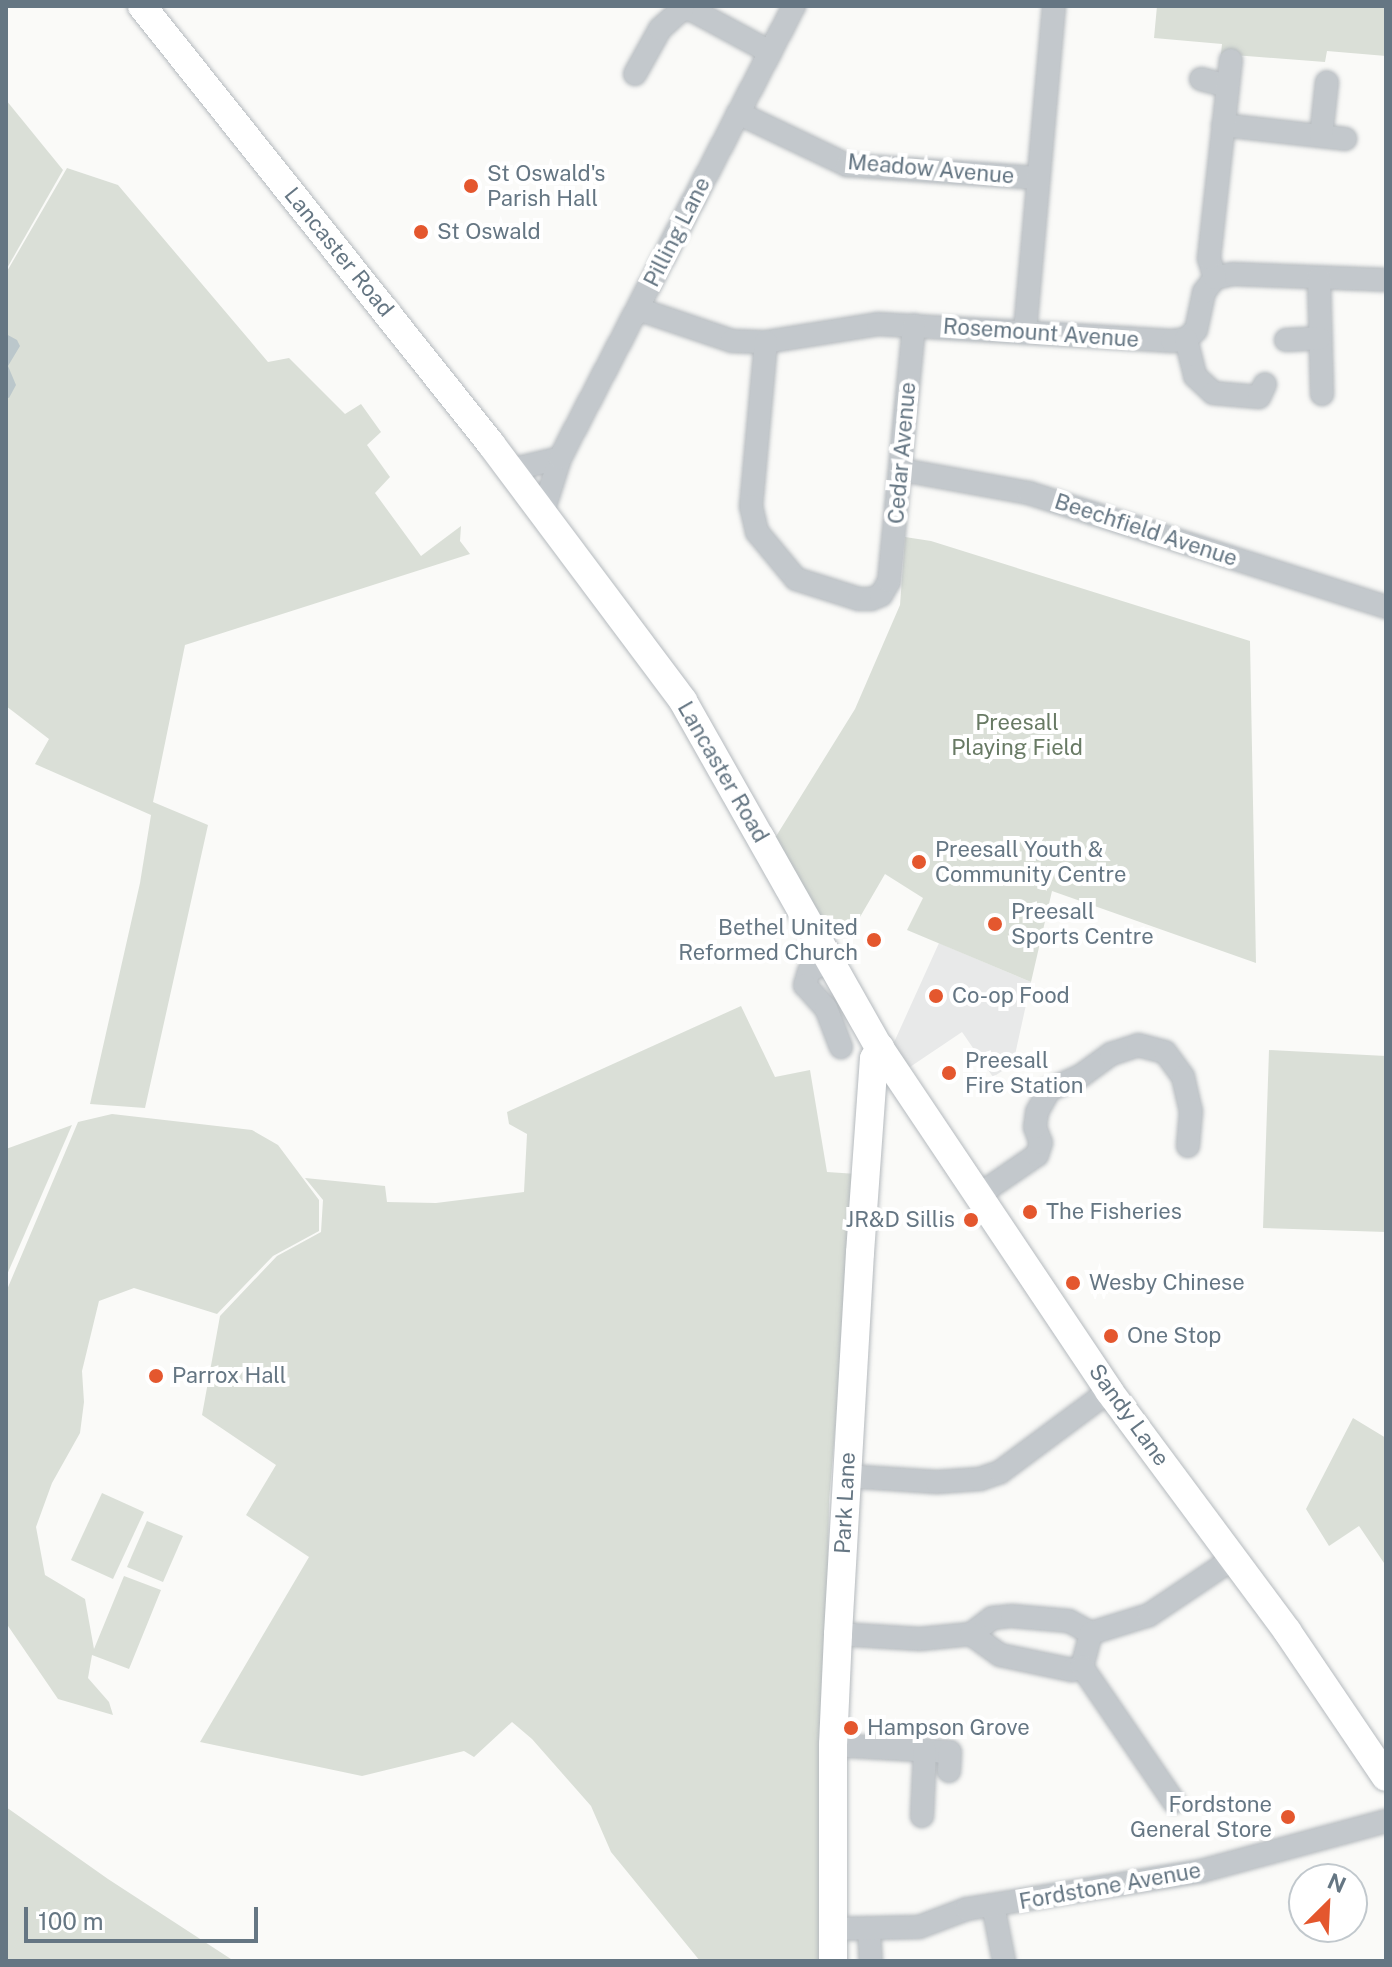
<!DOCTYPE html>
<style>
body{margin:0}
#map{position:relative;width:1392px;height:1967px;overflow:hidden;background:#fafaf8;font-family:"Public Sans",sans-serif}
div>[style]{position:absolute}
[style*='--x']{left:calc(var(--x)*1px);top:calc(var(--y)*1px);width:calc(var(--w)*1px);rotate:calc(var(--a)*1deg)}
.built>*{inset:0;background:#e8e9e9}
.green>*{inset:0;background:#dadfd7}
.water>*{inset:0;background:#bbc7cb}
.roads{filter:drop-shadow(0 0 2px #b5babe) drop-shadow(0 0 2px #b5babe)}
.minor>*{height:22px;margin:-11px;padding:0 11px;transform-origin:11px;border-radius:11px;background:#c3c8cc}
.major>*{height:28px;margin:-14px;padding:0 14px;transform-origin:14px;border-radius:14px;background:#fff}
.dots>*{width:22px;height:22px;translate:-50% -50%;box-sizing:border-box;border:4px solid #fff;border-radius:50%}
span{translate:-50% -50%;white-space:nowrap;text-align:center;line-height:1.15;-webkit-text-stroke:8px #fff;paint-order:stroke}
.street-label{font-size:22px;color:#657683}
.poi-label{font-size:22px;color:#657683}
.left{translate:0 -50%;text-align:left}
.right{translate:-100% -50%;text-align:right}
.park-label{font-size:22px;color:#687a64}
.frame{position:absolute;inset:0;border:8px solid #657683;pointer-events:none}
.north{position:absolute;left:1288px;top:1863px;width:80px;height:80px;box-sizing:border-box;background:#fff;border:2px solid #c1c8cd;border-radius:50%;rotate:24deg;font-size:22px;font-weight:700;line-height:32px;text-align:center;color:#657683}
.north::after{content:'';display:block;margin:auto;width:28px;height:36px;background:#e4572e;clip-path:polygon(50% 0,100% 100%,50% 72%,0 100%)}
.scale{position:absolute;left:24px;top:1907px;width:234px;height:36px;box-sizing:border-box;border:4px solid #657683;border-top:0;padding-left:10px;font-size:24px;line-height:28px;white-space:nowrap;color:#657683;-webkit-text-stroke:6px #fff;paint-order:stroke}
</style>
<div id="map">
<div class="built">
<div style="clip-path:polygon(939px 943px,1031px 982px,1013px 1064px,993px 1077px,962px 1032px,907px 1069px,891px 1049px)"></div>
</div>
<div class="green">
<div style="clip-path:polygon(1157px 6px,1386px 6px,1386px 56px,1327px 51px,1325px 62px,1221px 54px,1222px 44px,1154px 38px)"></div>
<div style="clip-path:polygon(6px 100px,63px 170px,6px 270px)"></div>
<div style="clip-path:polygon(67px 168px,118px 185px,268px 362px,289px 358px,345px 414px,361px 404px,381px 432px,367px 445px,390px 477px,375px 493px,421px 556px,461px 526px,460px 541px,470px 554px,185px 645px,153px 802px,208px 825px,145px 1108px,90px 1104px,140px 883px,151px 815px,35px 764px,49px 739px,6px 706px,6px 273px)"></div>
<div style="clip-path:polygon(905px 537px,931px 541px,1250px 641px,1256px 963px,1052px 891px,1031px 982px,907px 930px,923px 898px,885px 874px,860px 917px,830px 936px,775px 838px,855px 709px,900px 605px)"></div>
<div style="clip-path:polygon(741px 1006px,775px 1077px,810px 1070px,827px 1172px,857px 1174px,829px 1501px,822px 1961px,700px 1961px,611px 1852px,591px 1806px,532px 1739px,512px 1722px,474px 1757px,464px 1751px,362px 1776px,200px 1742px,309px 1557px,246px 1515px,276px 1465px,202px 1415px,220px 1316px,277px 1256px,321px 1232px,323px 1200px,305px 1178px,385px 1186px,387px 1202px,436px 1203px,524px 1192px,527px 1134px,509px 1124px,507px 1112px)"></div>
<div style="clip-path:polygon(1269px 1050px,1386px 1056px,1386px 1232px,1263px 1228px)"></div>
<div style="clip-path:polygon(112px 1114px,252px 1130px,278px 1145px,319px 1200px,319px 1231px,273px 1256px,217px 1314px,134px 1288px,99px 1301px,82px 1371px,84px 1402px,80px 1433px,52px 1483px,36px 1527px,45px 1575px,85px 1599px,94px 1649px,124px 1576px,161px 1590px,129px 1669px,92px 1655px,88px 1678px,109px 1702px,113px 1715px,58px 1699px,6px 1623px,6px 1292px,78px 1122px)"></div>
<div style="clip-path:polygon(72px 1125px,6px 1277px,6px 1149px)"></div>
<div style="clip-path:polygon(1353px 1418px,1386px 1438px,1384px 1563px,1359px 1526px,1329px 1546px,1306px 1509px)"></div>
<div style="clip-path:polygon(102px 1493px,144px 1512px,113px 1579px,71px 1560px)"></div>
<div style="clip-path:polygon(147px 1521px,183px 1536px,163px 1582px,127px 1567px)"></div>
<div style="clip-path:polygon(6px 1807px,108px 1879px,234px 1961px,6px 1961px)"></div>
</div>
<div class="water">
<div style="clip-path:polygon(6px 334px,17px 340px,20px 346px,8px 366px,16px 385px,9px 398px,6px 397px)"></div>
</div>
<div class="roads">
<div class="minor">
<div style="--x:682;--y:9;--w:10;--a:6"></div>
<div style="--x:692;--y:10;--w:89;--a:28.3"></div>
<div style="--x:635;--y:74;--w:51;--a:-60.9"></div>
<div style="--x:660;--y:29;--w:30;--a:-42"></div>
<div style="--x:1201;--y:79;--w:28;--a:15"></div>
<div style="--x:738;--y:113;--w:121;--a:25.5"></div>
<div style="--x:847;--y:165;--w:191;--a:3.9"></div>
<div style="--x:1223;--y:125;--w:123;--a:6.5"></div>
<div style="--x:1321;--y:136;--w:54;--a:-83.7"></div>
<div style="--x:1215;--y:278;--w:18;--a:-13"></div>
<div style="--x:1233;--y:274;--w:153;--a:2.2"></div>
<div style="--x:1319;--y:278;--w:116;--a:88.5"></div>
<div style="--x:638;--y:309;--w:99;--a:18.8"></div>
<div style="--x:732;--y:341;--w:34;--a:2"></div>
<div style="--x:766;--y:342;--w:113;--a:-9.1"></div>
<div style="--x:878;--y:324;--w:294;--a:3.3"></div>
<div style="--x:1172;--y:341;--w:14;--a:-8"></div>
<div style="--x:1186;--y:339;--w:13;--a:-42"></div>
<div style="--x:1196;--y:330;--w:39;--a:-78"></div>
<div style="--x:1204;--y:292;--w:18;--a:-52"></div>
<div style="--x:1215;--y:278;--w:21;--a:-107"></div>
<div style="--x:1209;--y:258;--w:199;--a:-83.7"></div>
<div style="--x:1025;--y:331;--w:326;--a:-84.9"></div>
<div style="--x:1186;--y:339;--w:38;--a:76"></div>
<div style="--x:1195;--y:376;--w:25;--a:43"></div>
<div style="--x:1213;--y:393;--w:46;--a:5"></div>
<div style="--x:1259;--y:397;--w:14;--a:-65"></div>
<div style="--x:1286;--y:340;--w:33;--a:-3"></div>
<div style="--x:766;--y:342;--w:165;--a:95.2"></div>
<div style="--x:751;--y:506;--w:27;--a:77"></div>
<div style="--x:757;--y:532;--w:61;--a:50.3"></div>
<div style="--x:796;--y:579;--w:66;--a:17.6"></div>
<div style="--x:859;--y:599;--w:12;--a:0"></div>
<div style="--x:871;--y:599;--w:11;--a:-22"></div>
<div style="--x:881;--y:595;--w:16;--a:-60"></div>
<div style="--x:889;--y:581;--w:257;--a:-84.4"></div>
<div style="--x:510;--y:470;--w:51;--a:-13.5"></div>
<div style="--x:902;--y:470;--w:129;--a:10.3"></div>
<div style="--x:1029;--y:493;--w:375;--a:17.7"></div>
<div style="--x:543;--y:512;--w:57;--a:-72.5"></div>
<div style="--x:560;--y:458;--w:509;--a:-62.63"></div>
<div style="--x:828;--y:961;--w:21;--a:152"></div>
<div style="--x:809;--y:971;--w:15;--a:106"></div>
<div style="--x:805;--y:985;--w:31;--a:48"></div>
<div style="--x:826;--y:1008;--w:42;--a:69"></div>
<div style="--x:980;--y:1194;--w:69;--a:-34.4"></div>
<div style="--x:1037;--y:1155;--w:13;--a:-72"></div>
<div style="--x:1041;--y:1143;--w:17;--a:-111"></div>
<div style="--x:1035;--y:1127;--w:15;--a:-82"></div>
<div style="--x:1037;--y:1112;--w:25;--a:-61"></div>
<div style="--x:1049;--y:1090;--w:36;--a:-24"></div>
<div style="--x:1082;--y:1075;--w:36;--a:-36"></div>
<div style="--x:1111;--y:1054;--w:28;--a:-18"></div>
<div style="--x:1138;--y:1045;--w:28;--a:15"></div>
<div style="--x:1165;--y:1052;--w:31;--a:54"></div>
<div style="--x:1183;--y:1077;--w:35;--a:77"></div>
<div style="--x:1191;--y:1111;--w:35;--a:95"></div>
<div style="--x:846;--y:1476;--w:91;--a:3.8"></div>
<div style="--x:937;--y:1482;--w:43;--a:-4"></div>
<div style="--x:980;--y:1479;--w:21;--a:-19"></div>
<div style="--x:1000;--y:1472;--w:136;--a:-36.6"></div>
<div style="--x:838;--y:1634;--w:82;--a:3.5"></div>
<div style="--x:920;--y:1639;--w:51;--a:-5.6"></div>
<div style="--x:971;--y:1634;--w:26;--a:-37"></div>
<div style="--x:992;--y:1618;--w:20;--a:-6"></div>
<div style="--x:1012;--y:1616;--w:57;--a:5"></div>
<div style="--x:1069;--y:1621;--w:25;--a:29"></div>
<div style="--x:1091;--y:1633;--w:61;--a:-17.2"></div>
<div style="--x:1149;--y:1615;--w:102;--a:-33.8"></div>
<div style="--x:971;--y:1634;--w:36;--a:36"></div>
<div style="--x:1000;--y:1655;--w:74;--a:11.8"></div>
<div style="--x:1072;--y:1670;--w:10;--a:-17"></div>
<div style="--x:1082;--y:1667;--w:35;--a:-75"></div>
<div style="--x:1082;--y:1667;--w:163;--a:55.7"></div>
<div style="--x:833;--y:1745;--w:117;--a:3.4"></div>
<div style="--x:950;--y:1752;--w:19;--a:93"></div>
<div style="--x:922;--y:1816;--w:66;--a:-87.4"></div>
<div style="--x:993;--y:1905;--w:57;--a:78.9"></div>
<div style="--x:869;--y:1928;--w:33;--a:87"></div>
<div style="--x:831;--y:1929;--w:88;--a:-1.3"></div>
<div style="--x:919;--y:1927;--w:51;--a:-20.6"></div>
<div style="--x:967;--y:1909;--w:237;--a:-9.2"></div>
<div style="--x:1201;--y:1871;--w:192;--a:-15.1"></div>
</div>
<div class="major">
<div style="--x:142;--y:6;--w:560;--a:51.45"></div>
<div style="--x:491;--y:444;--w:321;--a:53.2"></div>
<div style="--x:683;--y:701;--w:398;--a:60.5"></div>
<div style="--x:879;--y:1047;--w:414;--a:56.2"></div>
<div style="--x:1109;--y:1391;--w:299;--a:53.4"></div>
<div style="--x:1287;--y:1631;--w:176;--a:55.9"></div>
<div style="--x:833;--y:1961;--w:216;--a:-90"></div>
<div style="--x:833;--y:1745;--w:111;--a:-87.4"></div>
<div style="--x:838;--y:1634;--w:382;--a:-86.7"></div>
<div style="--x:860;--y:1253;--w:195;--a:-85.9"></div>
<div style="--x:874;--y:1059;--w:13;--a:-61"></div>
</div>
</div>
<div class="dots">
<div style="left:471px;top:186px;background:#e4572e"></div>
<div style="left:421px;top:232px;background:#e4572e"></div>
<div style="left:919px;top:862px;background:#e4572e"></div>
<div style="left:995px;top:924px;background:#e4572e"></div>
<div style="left:874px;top:940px;background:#e4572e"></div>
<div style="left:936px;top:996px;background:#e4572e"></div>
<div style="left:949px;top:1073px;background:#e4572e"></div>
<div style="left:1030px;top:1212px;background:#e4572e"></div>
<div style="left:971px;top:1220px;background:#e4572e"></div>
<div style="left:1073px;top:1283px;background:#e4572e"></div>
<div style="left:1111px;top:1336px;background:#e4572e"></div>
<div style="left:156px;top:1376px;background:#e4572e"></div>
<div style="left:851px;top:1728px;background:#e4572e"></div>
<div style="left:1288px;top:1817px;background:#e4572e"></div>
</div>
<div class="street-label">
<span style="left:931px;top:169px;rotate:5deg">Meadow Avenue</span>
<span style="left:677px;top:232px;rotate:-63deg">Pilling Lane</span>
<span style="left:339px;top:252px;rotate:51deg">Lancaster Road</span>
<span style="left:1041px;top:333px;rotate:4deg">Rosemount Avenue</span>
<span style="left:902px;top:453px;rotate:-85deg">Cedar Avenue</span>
<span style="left:1146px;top:530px;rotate:18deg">Beechfield Avenue</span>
<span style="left:723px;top:772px;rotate:60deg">Lancaster Road</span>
<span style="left:1129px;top:1415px;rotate:54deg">Sandy Lane</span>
<span style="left:845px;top:1503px;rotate:-87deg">Park Lane</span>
<span style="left:1110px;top:1886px;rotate:-10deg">Fordstone Avenue</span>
</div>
<div class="poi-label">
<span class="left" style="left:487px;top:186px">St Oswald's<br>Parish Hall</span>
<span class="left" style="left:437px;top:232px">St Oswald</span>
<span class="left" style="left:935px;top:862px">Preesall Youth &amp;<br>Community Centre</span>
<span class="left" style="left:1011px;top:924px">Preesall<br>Sports Centre</span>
<span class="right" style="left:858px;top:940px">Bethel United<br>Reformed Church</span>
<span class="left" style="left:952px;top:996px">Co-op Food</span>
<span class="left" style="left:965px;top:1073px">Preesall<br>Fire Station</span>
<span class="left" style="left:1046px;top:1212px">The Fisheries</span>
<span class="right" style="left:955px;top:1220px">JR&amp;D Sillis</span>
<span class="left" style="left:1089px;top:1283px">Wesby Chinese</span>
<span class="left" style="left:1127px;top:1336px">One Stop</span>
<span class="left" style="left:172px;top:1376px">Parrox Hall</span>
<span class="left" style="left:867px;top:1728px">Hampson Grove</span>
<span class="right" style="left:1272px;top:1817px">Fordstone<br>General Store</span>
</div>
<div class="park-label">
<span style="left:1017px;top:735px">Preesall<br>Playing Field</span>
</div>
<div class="frame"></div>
<div class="north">N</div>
<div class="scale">100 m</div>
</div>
